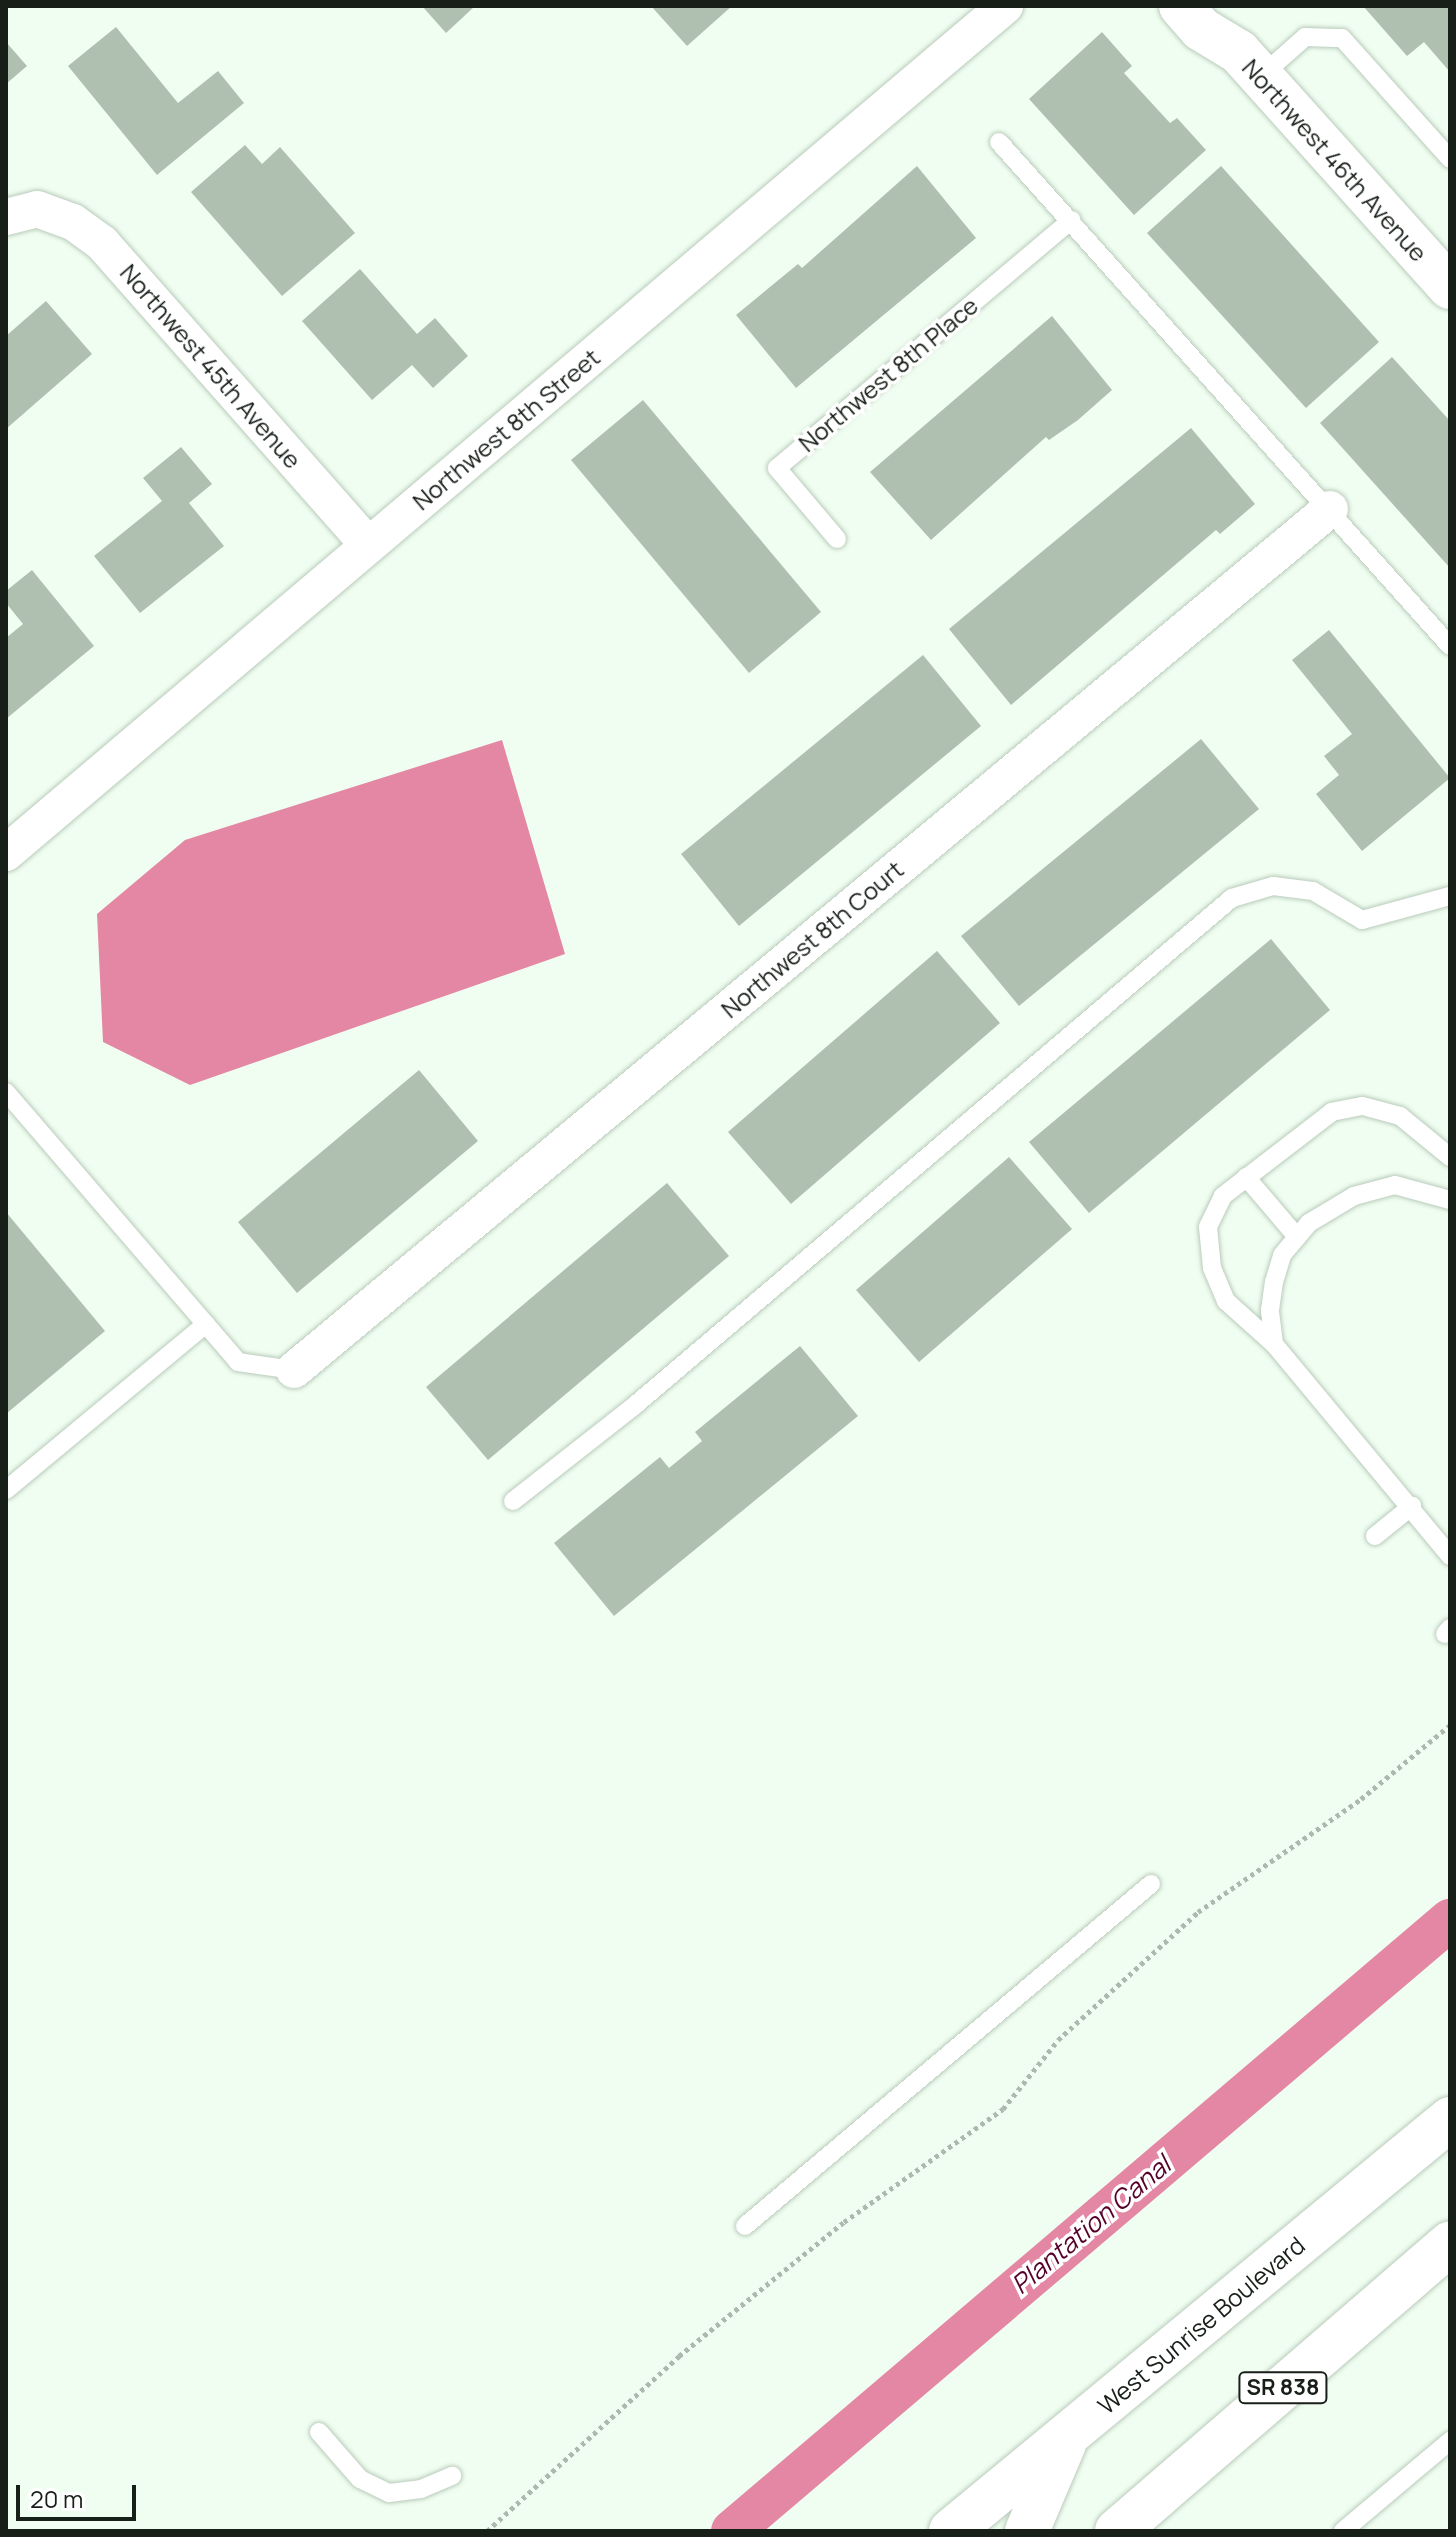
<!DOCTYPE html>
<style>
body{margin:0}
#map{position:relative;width:1456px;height:2537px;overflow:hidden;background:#f0fef1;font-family:Manrope,sans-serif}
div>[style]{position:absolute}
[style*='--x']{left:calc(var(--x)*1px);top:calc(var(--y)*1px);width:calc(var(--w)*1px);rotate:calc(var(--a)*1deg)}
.water>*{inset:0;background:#e387a4}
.canal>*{height:42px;margin:-21px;padding:0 21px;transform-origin:21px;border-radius:21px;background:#e387a4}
.building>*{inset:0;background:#afc0b0}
.path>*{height:5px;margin-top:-2.5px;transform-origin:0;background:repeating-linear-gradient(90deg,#adb9ae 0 4px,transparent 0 8px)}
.roads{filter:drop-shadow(0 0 2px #b9cbbb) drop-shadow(0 0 2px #b9cbbb)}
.lane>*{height:18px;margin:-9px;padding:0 9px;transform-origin:9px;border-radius:9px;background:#fff}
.street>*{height:36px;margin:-18px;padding:0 18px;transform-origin:18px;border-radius:18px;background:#fff}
.secondary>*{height:44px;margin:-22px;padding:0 22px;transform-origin:22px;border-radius:22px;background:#fff}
.primary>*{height:44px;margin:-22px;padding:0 22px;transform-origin:22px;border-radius:22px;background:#fff}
span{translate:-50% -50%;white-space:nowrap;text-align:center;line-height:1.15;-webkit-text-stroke:7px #fff;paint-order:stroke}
.shield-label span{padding:2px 6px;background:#fff;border:2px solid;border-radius:6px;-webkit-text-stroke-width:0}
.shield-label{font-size:22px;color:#181f19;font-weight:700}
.street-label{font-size:24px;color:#181f19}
.water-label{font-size:26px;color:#560029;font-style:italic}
.frame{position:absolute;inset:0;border:8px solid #181f19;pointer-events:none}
.scale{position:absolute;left:16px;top:2485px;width:120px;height:36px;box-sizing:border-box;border:4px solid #181f19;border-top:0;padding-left:10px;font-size:24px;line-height:28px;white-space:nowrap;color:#181f19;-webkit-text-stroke:6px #fff;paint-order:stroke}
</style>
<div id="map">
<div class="water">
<div style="clip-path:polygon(502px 740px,565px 954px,190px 1085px,103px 1042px,97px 914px,185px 840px)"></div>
</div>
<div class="canal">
<div style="--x:732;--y:2531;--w:943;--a:-40.4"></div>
</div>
<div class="building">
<div style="clip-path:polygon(422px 6px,475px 6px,446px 33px)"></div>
<div style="clip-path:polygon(651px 6px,732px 6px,687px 46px)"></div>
<div style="clip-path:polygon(1363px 6px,1448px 6px,1450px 72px,1424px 42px,1407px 56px)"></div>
<div style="clip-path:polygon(116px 27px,178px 103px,218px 71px,244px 103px,157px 175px,68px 66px)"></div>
<div style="clip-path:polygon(1102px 32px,1132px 66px,1124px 73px,1170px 123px,1177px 118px,1206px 150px,1134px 215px,1029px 99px)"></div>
<div style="clip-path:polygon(6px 42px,27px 66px,6px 84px)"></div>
<div style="clip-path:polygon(245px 145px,262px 164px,280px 147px,355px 233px,282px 296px,191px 192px)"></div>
<div style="clip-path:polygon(917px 166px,976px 238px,796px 388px,736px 315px,798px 264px,802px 268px)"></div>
<div style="clip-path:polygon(1221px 166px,1379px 342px,1306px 408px,1147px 233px)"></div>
<div style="clip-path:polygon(360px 269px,417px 334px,435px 318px,468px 356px,433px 388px,412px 365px,372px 400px,302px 321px)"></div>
<div style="clip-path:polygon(46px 301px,92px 354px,6px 429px,6px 336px)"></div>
<div style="clip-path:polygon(1052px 316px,1112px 390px,1078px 420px,1049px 440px,1046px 437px,931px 540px,870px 472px)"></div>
<div style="clip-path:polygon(1392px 357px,1450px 421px,1450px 568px,1320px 423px)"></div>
<div style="clip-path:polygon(643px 400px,821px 612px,749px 673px,571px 460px)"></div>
<div style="clip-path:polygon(1191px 428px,1255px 504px,1220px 534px,1216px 530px,1011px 705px,949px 629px)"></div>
<div style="clip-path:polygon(181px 447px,212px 484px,189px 503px,224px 546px,140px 613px,94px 556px,162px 501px,143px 478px)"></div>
<div style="clip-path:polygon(32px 570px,94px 646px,6px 719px,6px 638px,23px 624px,6px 603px,6px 591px)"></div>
<div style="clip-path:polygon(1329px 630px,1450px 778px,1362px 851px,1316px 794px,1339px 775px,1324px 756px,1352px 734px,1292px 660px)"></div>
<div style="clip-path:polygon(923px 655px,981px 726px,739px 926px,681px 854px)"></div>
<div style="clip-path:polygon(1201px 739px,1259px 809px,1019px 1006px,961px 936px)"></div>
<div style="clip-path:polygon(1271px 939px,1330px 1010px,1089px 1213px,1029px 1142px)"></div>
<div style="clip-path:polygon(937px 951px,1000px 1023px,791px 1204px,728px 1132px)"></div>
<div style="clip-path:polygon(419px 1070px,478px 1141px,297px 1293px,238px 1222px)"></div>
<div style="clip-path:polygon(1009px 1157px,1072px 1229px,919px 1362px,856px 1290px)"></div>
<div style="clip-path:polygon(667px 1183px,729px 1256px,488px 1460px,426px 1387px)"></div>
<div style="clip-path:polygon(6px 1212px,105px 1331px,6px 1414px)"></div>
<div style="clip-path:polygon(800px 1346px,858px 1416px,614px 1616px,554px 1543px,660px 1457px,669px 1468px,702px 1441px,695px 1432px)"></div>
</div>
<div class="path">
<div style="--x:487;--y:2531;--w:260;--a:-42.3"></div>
<div style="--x:679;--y:2356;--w:213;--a:-39.1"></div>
<div style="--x:844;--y:2222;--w:195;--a:-35.4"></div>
<div style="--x:1003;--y:2109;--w:88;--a:-51.4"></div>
<div style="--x:1058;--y:2040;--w:190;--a:-42.4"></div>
<div style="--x:1198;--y:1912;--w:198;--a:-34.7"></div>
<div style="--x:1361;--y:1799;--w:116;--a:-39.7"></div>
</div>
<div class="roads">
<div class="lane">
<div style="--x:1260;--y:77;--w:60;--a:-41.6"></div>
<div style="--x:1305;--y:37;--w:37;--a:2"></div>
<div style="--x:1342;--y:38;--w:162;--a:48.2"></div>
<div style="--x:999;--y:142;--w:676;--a:48.18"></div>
<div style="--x:837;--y:539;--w:93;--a:-130.2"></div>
<div style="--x:777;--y:468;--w:385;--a:-40.1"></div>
<div style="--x:6;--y:1092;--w:356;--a:49.3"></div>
<div style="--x:238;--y:1362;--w:57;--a:8.1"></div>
<div style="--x:1450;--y:1157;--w:65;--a:-140.6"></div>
<div style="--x:1400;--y:1116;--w:39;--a:-165"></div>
<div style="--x:1362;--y:1106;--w:31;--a:169"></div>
<div style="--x:1332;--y:1112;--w:138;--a:142.4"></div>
<div style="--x:1223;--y:1196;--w:34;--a:116"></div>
<div style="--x:1208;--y:1227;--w:41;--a:84.4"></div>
<div style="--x:1212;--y:1268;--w:36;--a:67"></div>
<div style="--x:1226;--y:1301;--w:64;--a:41.9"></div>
<div style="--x:1274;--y:1344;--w:276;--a:50.3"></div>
<div style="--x:1246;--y:1177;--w:79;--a:49.6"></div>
<div style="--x:1274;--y:1344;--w:34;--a:-97"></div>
<div style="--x:1270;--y:1310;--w:28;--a:-82"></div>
<div style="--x:1274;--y:1282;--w:28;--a:-73"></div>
<div style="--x:1282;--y:1255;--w:42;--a:-49.8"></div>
<div style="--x:1309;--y:1223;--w:52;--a:-31"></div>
<div style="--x:1354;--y:1196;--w:42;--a:-15"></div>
<div style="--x:1395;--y:1185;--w:57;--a:15.3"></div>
<div style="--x:6;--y:1490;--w:260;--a:-39.7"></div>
<div style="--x:513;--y:1501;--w:154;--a:-38.1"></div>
<div style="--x:634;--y:1406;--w:785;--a:-40.35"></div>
<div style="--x:1232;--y:898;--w:43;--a:-16.3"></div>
<div style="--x:1273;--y:886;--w:40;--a:7.1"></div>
<div style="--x:1313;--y:891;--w:57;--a:30.6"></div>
<div style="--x:1362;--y:920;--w:91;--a:-15.3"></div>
<div style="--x:1375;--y:1536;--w:48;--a:-39"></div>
<div style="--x:1445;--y:1634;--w:8;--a:-50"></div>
<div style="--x:745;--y:2226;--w:531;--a:-40.11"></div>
<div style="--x:319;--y:2432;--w:62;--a:48.9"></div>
<div style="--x:360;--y:2479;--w:32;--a:26"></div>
<div style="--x:389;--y:2493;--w:32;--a:-7"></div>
<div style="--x:421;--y:2489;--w:34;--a:-23"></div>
<div style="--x:1343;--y:2531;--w:140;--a:-40.1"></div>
</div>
<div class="street">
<div style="--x:6;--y:217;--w:32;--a:-14"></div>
<div style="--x:37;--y:209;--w:38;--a:20"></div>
<div style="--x:73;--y:222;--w:36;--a:36"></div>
<div style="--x:102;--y:243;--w:402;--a:48.6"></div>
<div style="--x:6;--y:853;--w:1310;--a:-40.29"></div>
<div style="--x:294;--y:1370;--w:1347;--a:-39.73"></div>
</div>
<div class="secondary">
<div style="--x:1181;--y:6;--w:30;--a:49"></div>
<div style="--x:1201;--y:29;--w:44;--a:31.2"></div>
<div style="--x:1239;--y:52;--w:316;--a:48.1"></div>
</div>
<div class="primary">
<div style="--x:951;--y:2531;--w:647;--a:-39.54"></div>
<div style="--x:1027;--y:2531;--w:95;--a:-67"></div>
<div style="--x:1117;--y:2531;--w:440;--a:-40.8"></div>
</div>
</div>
<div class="shield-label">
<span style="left:1283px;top:2388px">SR 838</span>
</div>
<div class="street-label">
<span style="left:1335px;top:160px;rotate:48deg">Northwest 46th Avenue</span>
<span style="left:211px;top:366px;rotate:49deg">Northwest 45th Avenue</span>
<span style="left:888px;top:374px;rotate:-40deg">Northwest 8th Place</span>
<span style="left:506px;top:429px;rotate:-40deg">Northwest 8th Street</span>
<span style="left:812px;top:939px;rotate:-40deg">Northwest 8th Court</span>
<span style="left:1201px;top:2325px;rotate:-40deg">West Sunrise Boulevard</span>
</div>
<div class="water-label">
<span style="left:1091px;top:2225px;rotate:-40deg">Plantation Canal</span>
</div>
<div class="frame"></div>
<div class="scale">20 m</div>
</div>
